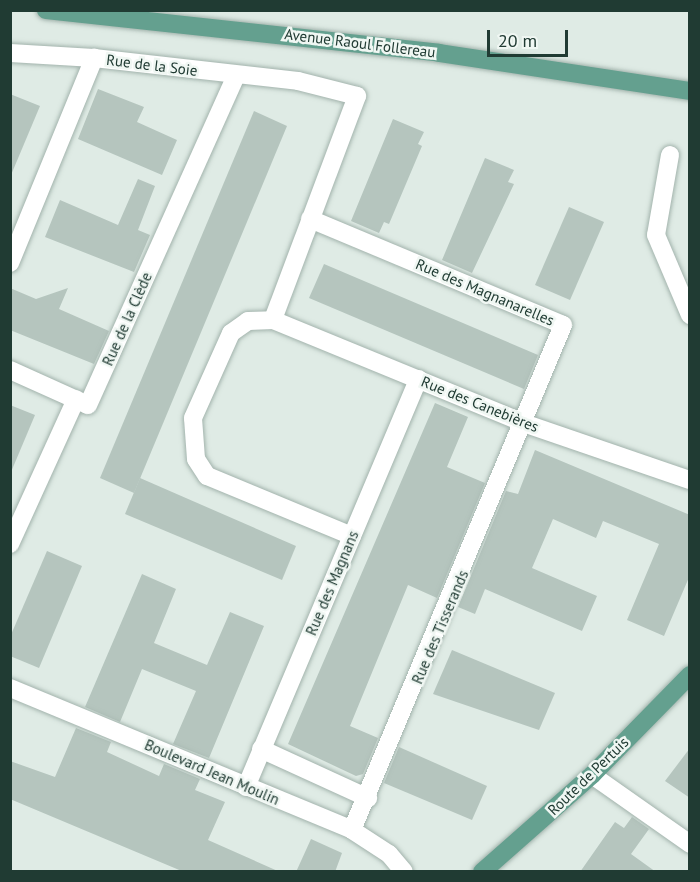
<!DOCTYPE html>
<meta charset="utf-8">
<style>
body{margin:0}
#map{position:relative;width:700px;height:882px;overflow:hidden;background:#dfebe5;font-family:"PT Sans",sans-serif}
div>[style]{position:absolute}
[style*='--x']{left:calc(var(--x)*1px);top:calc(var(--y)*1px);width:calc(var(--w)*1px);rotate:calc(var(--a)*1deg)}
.building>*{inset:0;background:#b5c5be}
.roads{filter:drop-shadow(0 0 2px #a2b3ac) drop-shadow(0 0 2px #a2b3ac)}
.minor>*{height:18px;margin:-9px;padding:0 9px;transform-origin:9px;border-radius:9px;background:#fff}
.major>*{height:18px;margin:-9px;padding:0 9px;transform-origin:9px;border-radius:9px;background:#64a08f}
span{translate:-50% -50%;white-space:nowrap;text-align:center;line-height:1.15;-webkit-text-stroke:5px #f0f7f3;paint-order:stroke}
.street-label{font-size:15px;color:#203b33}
.frame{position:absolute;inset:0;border:12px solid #203b33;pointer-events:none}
.scale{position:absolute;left:487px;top:30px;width:81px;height:27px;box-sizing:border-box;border:3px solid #203b33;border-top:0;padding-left:8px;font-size:18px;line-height:21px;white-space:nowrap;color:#203b33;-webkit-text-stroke:4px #f0f7f3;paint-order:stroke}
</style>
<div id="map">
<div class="building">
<div style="clip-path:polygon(98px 89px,144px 107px,137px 122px,177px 140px,162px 175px,78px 139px)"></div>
<div style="clip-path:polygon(10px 94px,40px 106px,11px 175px,10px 175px)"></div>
<div style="clip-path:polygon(254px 111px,287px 126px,134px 493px,100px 478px)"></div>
<div style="clip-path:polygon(393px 119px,424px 132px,418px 144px,422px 146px,389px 224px,384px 222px,379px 233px,351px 221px)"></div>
<div style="clip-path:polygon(485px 158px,514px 170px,508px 182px,514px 184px,472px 273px,442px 260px)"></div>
<div style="clip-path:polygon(138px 179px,155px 186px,138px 230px,150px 235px,134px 272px,45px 237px,60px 200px,118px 225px)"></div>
<div style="clip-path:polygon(569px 207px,604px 222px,570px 300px,535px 285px)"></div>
<div style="clip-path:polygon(324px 264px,538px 355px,524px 389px,309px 298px)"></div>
<div style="clip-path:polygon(10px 288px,36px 299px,68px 288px,59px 309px,109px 331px,94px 364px,10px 330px)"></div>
<div style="clip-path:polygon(435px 403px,468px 417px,447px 467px,485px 483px,437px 598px,408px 585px,350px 726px,378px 738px,363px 774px,356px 776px,288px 744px)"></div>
<div style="clip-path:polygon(10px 405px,35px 415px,11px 472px,10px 472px)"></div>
<div style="clip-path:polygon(535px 450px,690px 515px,690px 575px,664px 636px,627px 620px,659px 544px,603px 521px,596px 538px,553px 519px,532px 568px,597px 596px,582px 631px,485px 589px,475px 614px,458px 607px,506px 491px,518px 494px)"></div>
<div style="clip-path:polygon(140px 478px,296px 546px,282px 580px,125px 514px)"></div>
<div style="clip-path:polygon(47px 551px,82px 566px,39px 668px,10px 656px,10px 637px)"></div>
<div style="clip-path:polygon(142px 574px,176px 589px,154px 643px,207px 665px,230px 612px,264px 626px,209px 758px,173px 744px,196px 691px,142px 669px,120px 722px,85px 707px)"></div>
<div style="clip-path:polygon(452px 650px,555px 693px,539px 730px,433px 694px)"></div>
<div style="clip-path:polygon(76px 728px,111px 742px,107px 752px,159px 776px,164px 764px,200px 779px,195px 790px,225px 802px,208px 840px,280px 872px,184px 872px,10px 799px,10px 761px,55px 777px)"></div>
<div style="clip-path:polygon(399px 747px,487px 786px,472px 820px,384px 783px)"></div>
<div style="clip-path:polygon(690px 748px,690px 798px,665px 781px)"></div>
<div style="clip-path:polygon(632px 817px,649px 829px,631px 854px,656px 872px,580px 872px,615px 822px,624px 828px)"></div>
<div style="clip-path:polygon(311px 839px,342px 853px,335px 872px,296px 872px)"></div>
</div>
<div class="roads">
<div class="minor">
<div style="--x:10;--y:53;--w:84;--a:3.4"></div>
<div style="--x:670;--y:155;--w:81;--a:99.9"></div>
<div style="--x:656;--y:235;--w:87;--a:67"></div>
<div style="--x:310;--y:219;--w:274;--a:22.7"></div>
<div style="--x:563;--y:325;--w:547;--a:112.68"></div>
<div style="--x:10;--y:263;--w:222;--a:-67.7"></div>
<div style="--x:94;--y:58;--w:205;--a:6.4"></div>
<div style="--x:298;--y:81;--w:61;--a:14.3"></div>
<div style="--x:357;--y:96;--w:239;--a:110.6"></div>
<div style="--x:10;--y:370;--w:85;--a:24.2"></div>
<div style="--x:88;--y:405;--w:361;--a:-65.8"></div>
<div style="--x:352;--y:536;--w:157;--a:-157.5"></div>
<div style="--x:207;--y:476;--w:20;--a:-123"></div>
<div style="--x:196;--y:459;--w:41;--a:-94.2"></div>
<div style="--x:193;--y:418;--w:93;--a:-65.9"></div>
<div style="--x:231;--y:333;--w:21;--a:-35"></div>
<div style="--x:248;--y:321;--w:25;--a:-2"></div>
<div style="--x:273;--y:320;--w:274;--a:22.3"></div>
<div style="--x:526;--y:424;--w:173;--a:18.9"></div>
<div style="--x:10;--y:544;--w:159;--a:-65.5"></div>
<div style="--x:10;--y:688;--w:370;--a:22.5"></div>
<div style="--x:352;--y:830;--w:44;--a:33"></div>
<div style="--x:389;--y:854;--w:23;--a:50"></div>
<div style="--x:261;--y:749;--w:118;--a:24.6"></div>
<div style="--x:592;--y:775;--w:120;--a:35.1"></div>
<div style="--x:246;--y:787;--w:443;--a:-67.1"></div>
</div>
<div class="major">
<div style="--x:46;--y:10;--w:395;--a:6.2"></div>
<div style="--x:439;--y:53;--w:254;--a:8.6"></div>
<div style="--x:482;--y:872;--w:147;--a:-41.4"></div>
<div style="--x:592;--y:775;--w:140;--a:-45.6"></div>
</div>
</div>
<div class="street-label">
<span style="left:360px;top:43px;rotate:7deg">Avenue Raoul Follereau</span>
<span style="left:152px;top:65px;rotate:7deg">Rue de la Soie</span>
<span style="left:485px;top:292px;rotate:23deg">Rue des Magnanarelles</span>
<span style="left:127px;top:319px;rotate:-66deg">Rue de la Clède</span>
<span style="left:480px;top:404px;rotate:22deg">Rue des Canebières</span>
<span style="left:332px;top:583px;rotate:-67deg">Rue des Magnans</span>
<span style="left:440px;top:627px;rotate:-67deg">Rue des Tisserands</span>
<span style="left:212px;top:772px;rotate:23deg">Boulevard Jean Moulin</span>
<span style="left:588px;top:776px;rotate:-44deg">Route de Pertuis</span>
</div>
<div class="frame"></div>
<div class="scale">20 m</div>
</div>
